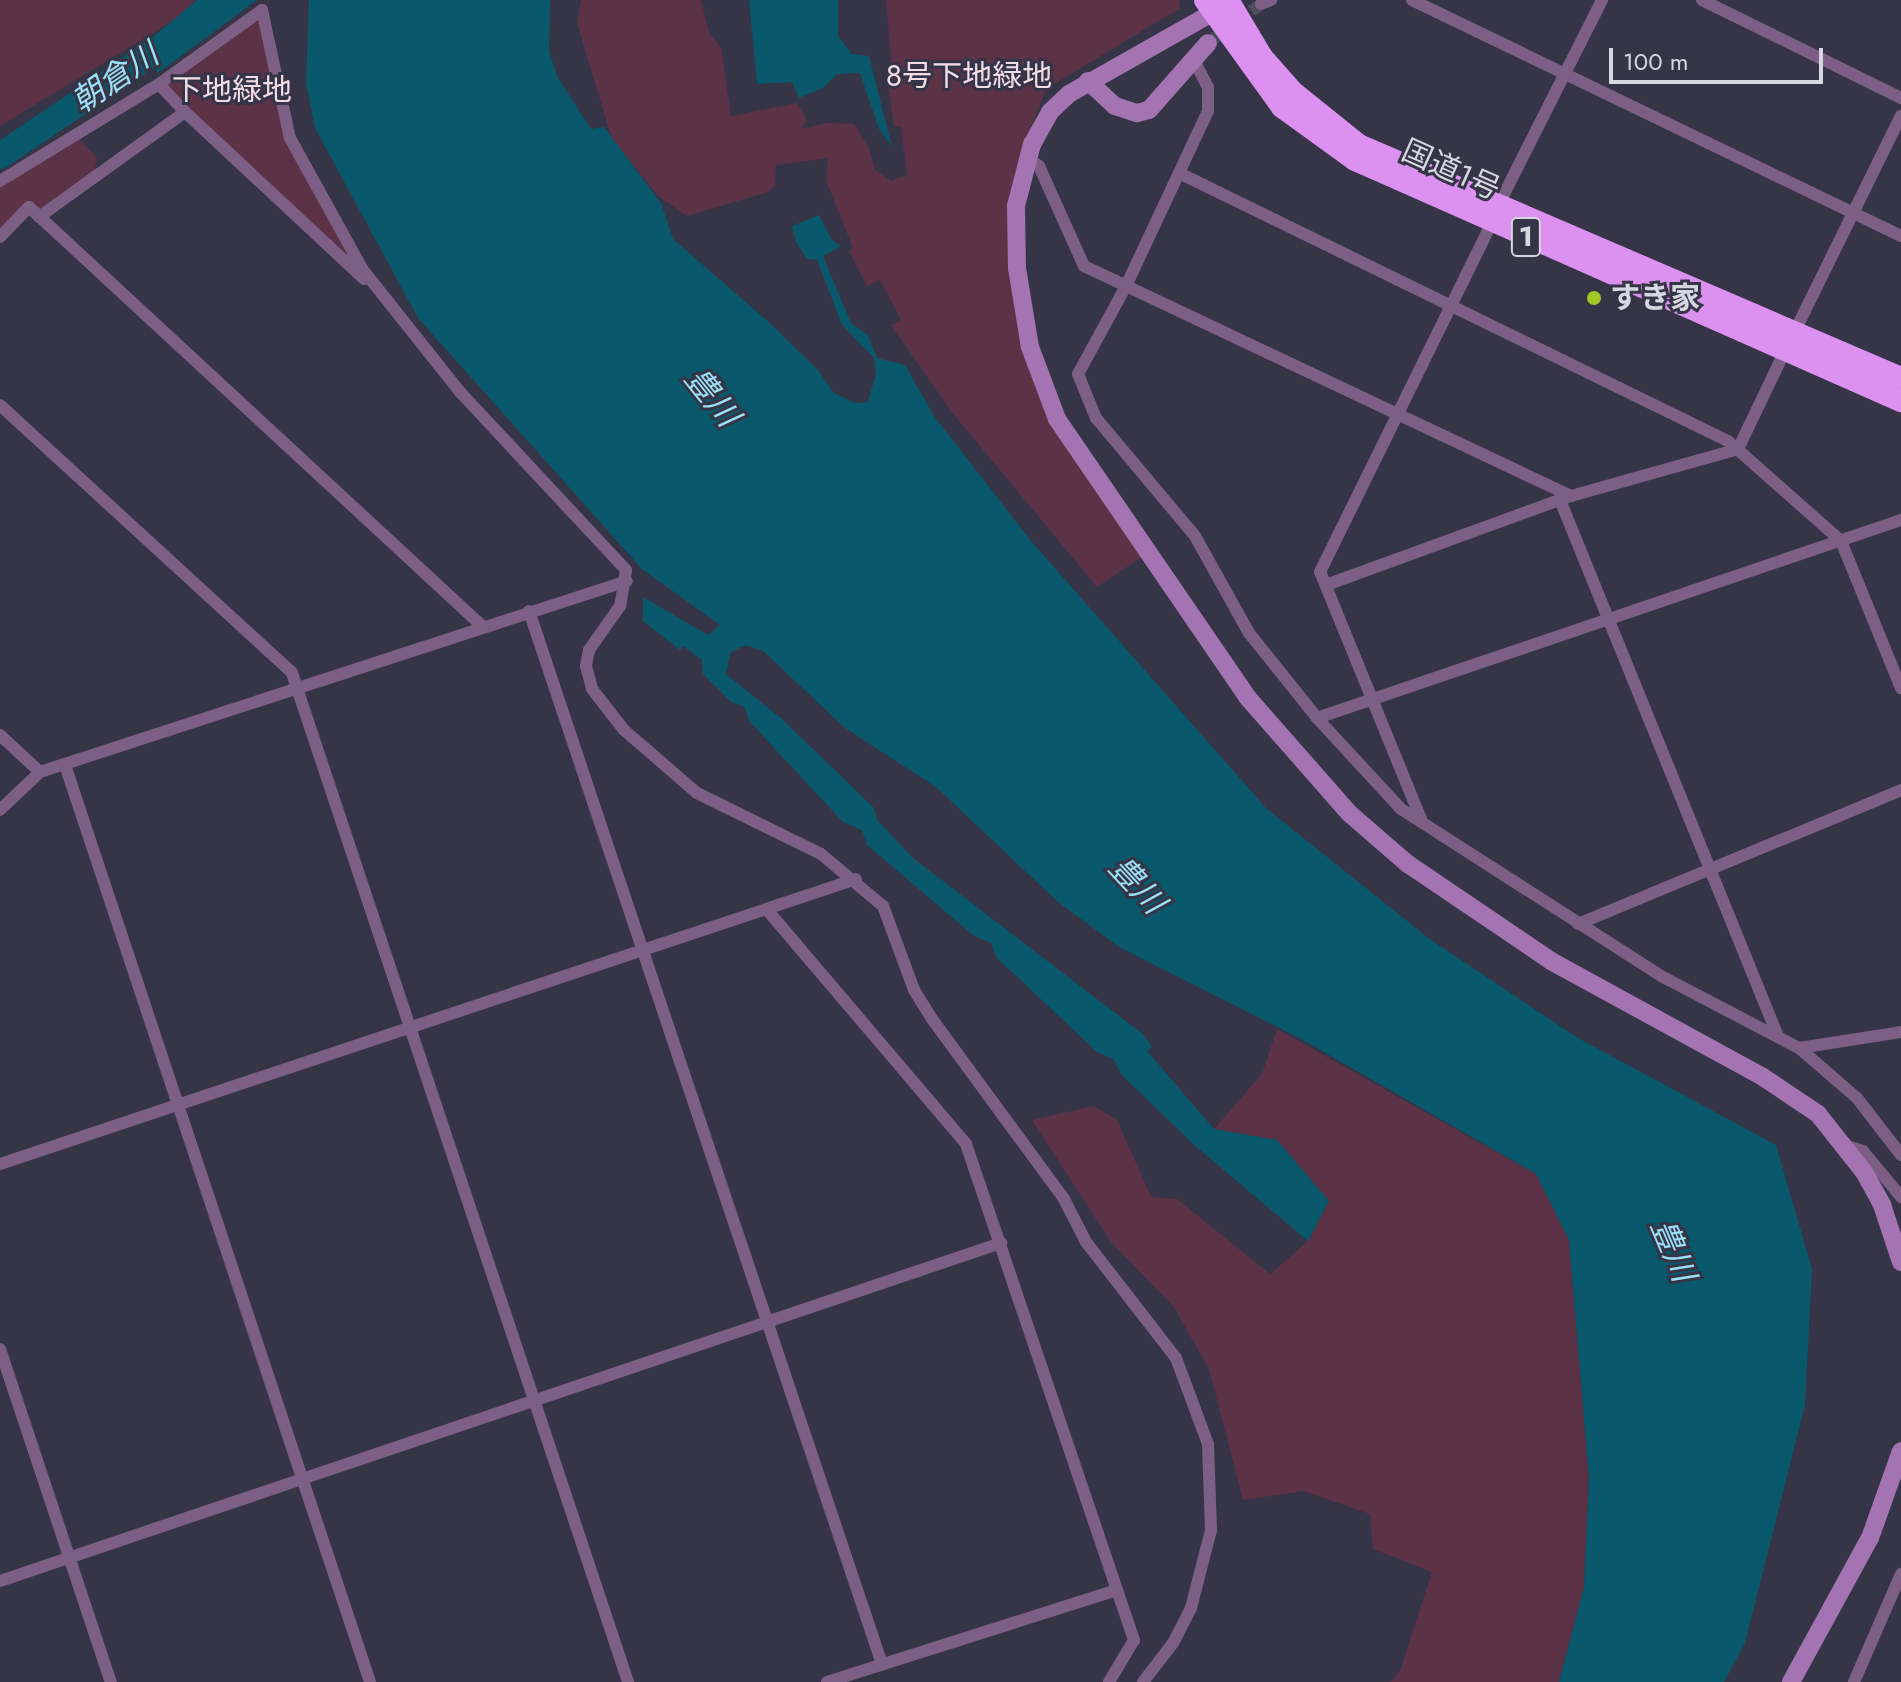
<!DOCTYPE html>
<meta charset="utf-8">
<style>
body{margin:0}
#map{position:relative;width:1901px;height:1682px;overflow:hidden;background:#363547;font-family:Jost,"Noto Sans JP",sans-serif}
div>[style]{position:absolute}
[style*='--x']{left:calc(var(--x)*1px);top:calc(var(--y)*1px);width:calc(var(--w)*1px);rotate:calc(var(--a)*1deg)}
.green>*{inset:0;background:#5c3346}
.water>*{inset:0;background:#09586b}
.river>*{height:26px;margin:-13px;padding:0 13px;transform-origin:13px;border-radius:13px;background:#09586b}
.street-tunnel>*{height:12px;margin-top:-6px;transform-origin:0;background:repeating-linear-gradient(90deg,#4e4d5e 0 12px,transparent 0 18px)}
.street>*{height:12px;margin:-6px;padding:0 6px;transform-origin:6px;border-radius:6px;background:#7d5f86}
.secondary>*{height:18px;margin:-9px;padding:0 9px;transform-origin:9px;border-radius:9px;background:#a374b1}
.highway>*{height:22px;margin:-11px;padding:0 11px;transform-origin:11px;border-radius:11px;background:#dc91f1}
.dots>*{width:22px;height:22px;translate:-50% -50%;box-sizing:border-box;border:4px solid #363547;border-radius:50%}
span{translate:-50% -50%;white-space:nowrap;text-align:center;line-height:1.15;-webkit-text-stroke:6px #363547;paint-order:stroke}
.shield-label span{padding:2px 6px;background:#363547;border:2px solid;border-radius:6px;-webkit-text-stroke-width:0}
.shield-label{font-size:28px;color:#d7d7e2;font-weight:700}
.park-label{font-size:30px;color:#f2dde6}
.street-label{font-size:30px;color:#d7d7e2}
.poi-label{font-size:30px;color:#d7d7e2;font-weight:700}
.left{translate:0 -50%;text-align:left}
.water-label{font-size:32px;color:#9ce0f6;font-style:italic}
.scale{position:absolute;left:1609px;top:48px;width:214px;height:36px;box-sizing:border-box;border:4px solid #d7d7e2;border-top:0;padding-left:10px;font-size:24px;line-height:28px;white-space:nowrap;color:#d7d7e2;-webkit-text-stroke:6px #363547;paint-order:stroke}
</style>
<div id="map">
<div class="green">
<div style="clip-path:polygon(0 0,196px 0,173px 21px,0 126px)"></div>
<div style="clip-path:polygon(581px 0,701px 0,709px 33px,721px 48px,731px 116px,797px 103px,807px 120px,800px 129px,827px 123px,854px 124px,869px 148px,875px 170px,891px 181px,907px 175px,901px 126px,894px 126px,888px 84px,893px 83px,886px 0,1179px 0,1180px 8px,1046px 89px,1022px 149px,1025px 354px,1054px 428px,1145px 555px,1097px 587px,951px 411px,891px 325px,901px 320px,880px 280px,867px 286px,849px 251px,853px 248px,826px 180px,828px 158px,776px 165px,775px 186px,768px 192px,687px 216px,657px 195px,612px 139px,577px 23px)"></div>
<div style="clip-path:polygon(262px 10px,290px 138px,363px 270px,159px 84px)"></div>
<div style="clip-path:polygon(77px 137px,97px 158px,93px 178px,39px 217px,29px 208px,0 237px,0 181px)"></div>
<div style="clip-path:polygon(1277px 1029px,1536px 1174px,1569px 1240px,1589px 1478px,1584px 1587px,1559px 1682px,1391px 1682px,1400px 1671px,1432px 1572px,1373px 1549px,1370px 1514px,1304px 1491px,1243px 1500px,1209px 1369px,1174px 1307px,1111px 1242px,1032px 1120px,1094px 1106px,1117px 1120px,1151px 1197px,1177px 1199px,1270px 1274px,1308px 1241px,1329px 1201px,1277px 1140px,1214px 1129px,1262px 1074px)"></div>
</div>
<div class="water">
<div style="clip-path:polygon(197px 0,257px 0,158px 73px,142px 46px)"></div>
<div style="clip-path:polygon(309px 0,550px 0,549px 52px,558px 78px,591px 129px,604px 127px,661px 203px,673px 239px,772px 325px,818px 370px,834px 393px,855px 403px,868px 402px,876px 373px,874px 358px,842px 325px,817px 260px,807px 259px,796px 242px,792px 226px,819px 215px,832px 240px,841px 246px,823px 256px,851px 323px,868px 335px,877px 358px,905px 365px,934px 416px,1031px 541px,1266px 808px,1431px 940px,1578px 1038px,1776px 1145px,1812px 1269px,1805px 1405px,1745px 1643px,1724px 1682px,1559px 1682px,1584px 1587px,1589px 1478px,1569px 1240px,1536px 1174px,1303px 1040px,1119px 947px,1058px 902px,936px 787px,845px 728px,763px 651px,746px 645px,730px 653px,726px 674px,782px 719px,874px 808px,877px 820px,913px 858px,1144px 1035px,1152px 1047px,1147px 1051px,1214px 1129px,1277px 1140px,1329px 1201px,1308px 1241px,1193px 1144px,1122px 1075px,1113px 1059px,1097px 1052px,996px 957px,991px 943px,974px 936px,867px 845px,862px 830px,843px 822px,750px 722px,744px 707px,731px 702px,703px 674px,702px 660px,683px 646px,680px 650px,643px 621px,643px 597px,708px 635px,720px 625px,642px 569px,418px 318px,315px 128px,306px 83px)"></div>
<div style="clip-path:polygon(749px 0,838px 0,838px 36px,852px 54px,869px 56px,892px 147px,879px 129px,860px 73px,837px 74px,823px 88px,799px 98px,792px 82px,757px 84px)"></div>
</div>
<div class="river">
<div style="--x:0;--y:156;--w:279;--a:-34"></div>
</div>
<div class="street-tunnel">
<div style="--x:1208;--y:43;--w:66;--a:-36.3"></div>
</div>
<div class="street">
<div style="--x:1412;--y:0;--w:543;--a:25.76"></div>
<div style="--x:1702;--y:0;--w:222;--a:26.2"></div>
<div style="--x:1261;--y:4;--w:11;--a:-22"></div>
<div style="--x:1194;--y:60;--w:30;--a:63"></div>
<div style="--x:1208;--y:87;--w:24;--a:90"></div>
<div style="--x:1208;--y:111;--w:193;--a:115.1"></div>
<div style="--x:1126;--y:286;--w:100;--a:118.6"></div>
<div style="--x:1078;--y:374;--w:48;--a:67.8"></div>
<div style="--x:1096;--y:418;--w:154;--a:50"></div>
<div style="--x:1195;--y:536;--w:111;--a:60.9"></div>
<div style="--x:1249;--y:633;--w:109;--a:51.3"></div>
<div style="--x:1317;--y:718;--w:124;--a:47.3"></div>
<div style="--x:1401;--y:809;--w:311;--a:32.7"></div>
<div style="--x:1663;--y:977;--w:153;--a:27.6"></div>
<div style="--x:1799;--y:1048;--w:77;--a:40.8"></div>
<div style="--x:1857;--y:1098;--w:72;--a:52.3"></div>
<div style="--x:185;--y:112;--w:245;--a:43"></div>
<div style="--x:1029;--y:159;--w:12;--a:35"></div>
<div style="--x:1039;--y:166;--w:110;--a:65.8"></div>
<div style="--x:1084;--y:266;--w:539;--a:25.28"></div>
<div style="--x:1179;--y:173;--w:611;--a:26.02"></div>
<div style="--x:1728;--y:441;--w:151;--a:41.5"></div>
<div style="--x:1841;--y:541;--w:159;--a:67.8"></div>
<div style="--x:0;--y:181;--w:186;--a:-31.4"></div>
<div style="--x:159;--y:84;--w:127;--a:-35.7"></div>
<div style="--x:262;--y:10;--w:131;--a:77.7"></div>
<div style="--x:290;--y:138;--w:151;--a:61.1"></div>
<div style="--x:363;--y:270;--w:157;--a:51.5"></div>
<div style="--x:461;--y:393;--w:242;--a:47"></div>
<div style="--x:626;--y:570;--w:36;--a:99"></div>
<div style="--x:620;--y:606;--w:54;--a:125.2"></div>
<div style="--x:589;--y:650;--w:16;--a:101"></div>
<div style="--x:586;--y:666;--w:24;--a:75"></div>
<div style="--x:592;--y:689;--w:52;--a:52"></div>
<div style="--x:624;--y:730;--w:96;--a:40.8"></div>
<div style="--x:697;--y:793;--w:138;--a:26.2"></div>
<div style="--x:821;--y:854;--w:81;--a:40"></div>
<div style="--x:883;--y:906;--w:90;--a:69.7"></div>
<div style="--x:914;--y:990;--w:34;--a:58"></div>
<div style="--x:932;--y:1019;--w:223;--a:53.7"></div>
<div style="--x:1064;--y:1199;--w:48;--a:62.9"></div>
<div style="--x:1086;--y:1242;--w:147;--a:52.2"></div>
<div style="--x:1176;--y:1358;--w:92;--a:69.6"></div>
<div style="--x:1208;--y:1444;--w:86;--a:88"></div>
<div style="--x:1211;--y:1530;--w:81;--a:104.4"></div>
<div style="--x:1191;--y:1608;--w:39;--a:117"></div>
<div style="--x:1173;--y:1643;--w:49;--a:127.6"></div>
<div style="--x:1498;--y:206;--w:231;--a:-63.2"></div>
<div style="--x:39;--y:217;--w:180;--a:-35.7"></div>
<div style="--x:185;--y:112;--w:38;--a:-133"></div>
<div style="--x:0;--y:237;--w:42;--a:-46"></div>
<div style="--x:29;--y:207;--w:616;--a:42.76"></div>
<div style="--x:1794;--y:333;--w:242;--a:-63.8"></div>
<div style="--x:0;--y:405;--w:396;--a:42.5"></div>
<div style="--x:292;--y:673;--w:1063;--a:71.58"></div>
<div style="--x:1560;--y:500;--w:576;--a:67.88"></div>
<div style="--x:1326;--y:585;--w:261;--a:-20"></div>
<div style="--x:1571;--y:496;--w:173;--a:-15.7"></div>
<div style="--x:1738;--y:449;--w:106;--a:-64.4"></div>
<div style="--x:529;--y:611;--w:1111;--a:71.47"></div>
<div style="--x:1317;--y:718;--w:617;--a:-18.73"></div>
<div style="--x:0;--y:735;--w:54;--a:42.8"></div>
<div style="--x:65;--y:765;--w:966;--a:71.6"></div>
<div style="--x:0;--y:810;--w:55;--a:-43.5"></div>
<div style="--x:40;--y:772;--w:617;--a:-18.02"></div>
<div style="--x:1421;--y:819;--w:267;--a:-112.2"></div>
<div style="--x:1320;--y:572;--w:390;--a:-63.8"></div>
<div style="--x:768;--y:911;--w:306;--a:49.6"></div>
<div style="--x:966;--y:1144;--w:524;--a:71.29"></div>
<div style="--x:1134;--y:1640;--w:49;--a:120.8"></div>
<div style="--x:1578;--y:924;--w:350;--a:-22.5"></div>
<div style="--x:1799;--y:1048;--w:103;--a:-8.9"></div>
<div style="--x:1847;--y:1146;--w:17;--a:17"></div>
<div style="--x:1863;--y:1151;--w:60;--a:50.4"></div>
<div style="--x:0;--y:1164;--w:902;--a:-18.41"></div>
<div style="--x:0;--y:1349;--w:351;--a:71.6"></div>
<div style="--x:0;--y:1581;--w:1057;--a:-18.66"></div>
<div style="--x:827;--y:1682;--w:304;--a:-17.6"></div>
<div style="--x:1854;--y:1682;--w:118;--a:-66.5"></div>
</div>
<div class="secondary">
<div style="--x:1212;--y:13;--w:164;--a:150.5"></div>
<div style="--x:1069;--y:94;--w:26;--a:137"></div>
<div style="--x:1050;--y:112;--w:37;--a:119"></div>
<div style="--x:1032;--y:144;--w:64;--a:104.5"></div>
<div style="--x:1016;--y:206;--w:62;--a:89.1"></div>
<div style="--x:1017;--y:268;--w:80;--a:80.7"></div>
<div style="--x:1030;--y:347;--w:77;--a:69.4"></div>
<div style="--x:1057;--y:419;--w:338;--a:55.6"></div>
<div style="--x:1248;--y:698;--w:154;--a:48.7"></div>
<div style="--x:1350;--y:814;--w:77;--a:40.8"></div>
<div style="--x:1408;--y:864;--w:173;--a:34.1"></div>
<div style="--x:1551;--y:961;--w:242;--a:28.7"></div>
<div style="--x:1763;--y:1077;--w:66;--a:33.9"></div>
<div style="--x:1818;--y:1114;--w:74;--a:51.6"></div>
<div style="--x:1864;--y:1172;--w:38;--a:61"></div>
<div style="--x:1882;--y:1205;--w:60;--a:71.6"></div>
<div style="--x:1088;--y:81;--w:37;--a:43"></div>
<div style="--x:1115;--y:106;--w:23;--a:18"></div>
<div style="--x:1137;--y:113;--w:12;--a:-14"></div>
<div style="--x:1149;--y:110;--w:89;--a:-48.6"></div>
<div style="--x:1791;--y:1682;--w:164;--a:-61.3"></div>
<div style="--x:1870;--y:1538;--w:92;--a:-70.4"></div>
</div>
<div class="highway">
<div style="--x:1205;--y:0;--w:132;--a:54.3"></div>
<div style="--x:1282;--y:107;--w:90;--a:36"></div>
<div style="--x:1355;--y:160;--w:597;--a:23.82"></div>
<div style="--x:1228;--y:0;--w:66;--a:59.2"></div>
<div style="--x:1262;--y:57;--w:47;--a:48.5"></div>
<div style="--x:1293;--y:92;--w:85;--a:38.8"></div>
<div style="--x:1359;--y:145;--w:590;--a:23.26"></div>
</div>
<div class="dots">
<div style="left:1594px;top:298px;background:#a3c926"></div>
</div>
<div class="shield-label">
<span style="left:1526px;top:237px">1</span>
</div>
<div class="park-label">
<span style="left:969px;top:76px">8号下地緑地</span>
<span style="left:232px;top:90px">下地緑地</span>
</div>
<div class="street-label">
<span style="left:1451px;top:170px;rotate:24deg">国道1号</span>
</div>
<div class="poi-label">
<span class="left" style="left:1610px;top:298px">すき家</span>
</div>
<div class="water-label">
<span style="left:115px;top:78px;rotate:-34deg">朝倉川</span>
<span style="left:712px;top:397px;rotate:51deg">豊川</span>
<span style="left:1137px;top:885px;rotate:47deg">豊川</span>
<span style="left:1673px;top:1250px;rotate:67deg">豊川</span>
</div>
<div class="scale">100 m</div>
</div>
